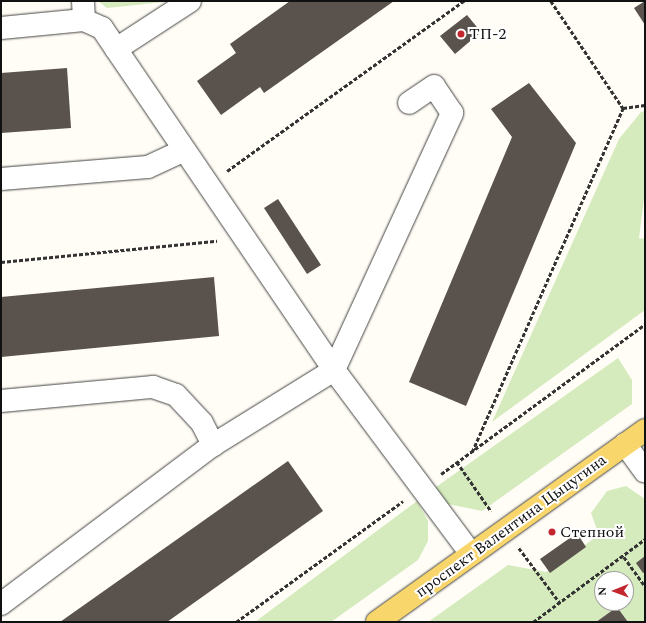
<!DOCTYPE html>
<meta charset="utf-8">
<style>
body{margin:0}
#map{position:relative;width:646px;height:623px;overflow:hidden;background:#fffdf5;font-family:Spectral,serif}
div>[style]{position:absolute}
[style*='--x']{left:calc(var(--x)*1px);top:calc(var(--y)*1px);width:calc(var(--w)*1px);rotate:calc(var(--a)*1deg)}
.green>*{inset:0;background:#d5ebbd}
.building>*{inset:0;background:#5a524d}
.path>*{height:2.5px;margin-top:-1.25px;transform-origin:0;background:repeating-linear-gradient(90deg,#333 0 4px,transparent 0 6px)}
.roads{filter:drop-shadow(0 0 1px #444) drop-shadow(0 0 1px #444)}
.minor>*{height:22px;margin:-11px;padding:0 11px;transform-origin:11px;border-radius:11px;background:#fff}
.major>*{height:22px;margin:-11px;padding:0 11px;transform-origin:11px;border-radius:11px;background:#f9d66b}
.dots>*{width:11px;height:11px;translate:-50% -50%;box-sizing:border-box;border:2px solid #fff;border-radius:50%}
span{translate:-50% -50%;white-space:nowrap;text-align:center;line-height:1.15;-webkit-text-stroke:4px #fff;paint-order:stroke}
.poi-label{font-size:16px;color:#111}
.left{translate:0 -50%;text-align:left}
.street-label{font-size:16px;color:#111}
.frame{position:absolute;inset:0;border:2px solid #111;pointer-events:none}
.north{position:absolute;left:594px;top:571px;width:40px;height:40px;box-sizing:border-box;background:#fff;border:1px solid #a0a0a0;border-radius:50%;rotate:269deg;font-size:11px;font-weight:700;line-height:16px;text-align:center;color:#111}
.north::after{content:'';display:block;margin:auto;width:14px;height:18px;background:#c4262e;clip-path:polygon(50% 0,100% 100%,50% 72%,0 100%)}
</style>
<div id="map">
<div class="green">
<div style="clip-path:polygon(98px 1px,174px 1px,107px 8px)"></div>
<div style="clip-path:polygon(645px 111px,645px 191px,639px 238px,645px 239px,645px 310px,492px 422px,619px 139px,641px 112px)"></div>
<div style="clip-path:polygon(618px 358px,632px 380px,632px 404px,482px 511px,448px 504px,436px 487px)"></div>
<div style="clip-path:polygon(evenodd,626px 486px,645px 499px,645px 622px,628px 622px,617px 607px,596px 622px,428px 622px,508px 565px,546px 572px,599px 535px,591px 513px,607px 491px,626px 486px,602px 579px,626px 579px,626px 603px,602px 603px,602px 579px)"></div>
<div style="clip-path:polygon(417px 501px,428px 521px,428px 541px,418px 560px,331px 622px,255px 622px)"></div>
</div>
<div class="building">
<div style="clip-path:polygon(290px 1px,394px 1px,264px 93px,260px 87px,221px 115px,197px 81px,236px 53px,230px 44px)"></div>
<div style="clip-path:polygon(645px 1px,645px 25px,634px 8px)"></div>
<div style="clip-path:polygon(467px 15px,481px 32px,455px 54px,440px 36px)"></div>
<div style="clip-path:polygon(67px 68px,71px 128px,1px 133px,1px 73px)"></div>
<div style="clip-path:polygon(529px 83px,576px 143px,466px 406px,409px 382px,512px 137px,491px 109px)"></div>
<div style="clip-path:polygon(278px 199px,321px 265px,307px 274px,264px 208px)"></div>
<div style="clip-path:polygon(214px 277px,219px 336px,1px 357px,1px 297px)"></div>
<div style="clip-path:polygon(288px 461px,323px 511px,167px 622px,60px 622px)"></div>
<div style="clip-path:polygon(577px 533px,586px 547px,550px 573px,540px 559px)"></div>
<div style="clip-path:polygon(645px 556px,645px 572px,643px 573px,636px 563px)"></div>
<div style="clip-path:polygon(617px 607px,628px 622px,596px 622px)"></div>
</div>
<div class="path">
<div style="--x:551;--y:1;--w:129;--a:56.1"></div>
<div style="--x:227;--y:171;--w:292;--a:-35.7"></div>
<div style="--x:1;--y:262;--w:217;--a:-5.6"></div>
<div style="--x:472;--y:452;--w:376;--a:-66.3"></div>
<div style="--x:623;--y:108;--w:22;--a:-8"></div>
<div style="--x:457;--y:462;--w:60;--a:55.2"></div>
<div style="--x:441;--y:474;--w:253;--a:-36.3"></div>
<div style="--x:519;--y:548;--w:69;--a:53.3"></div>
<div style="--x:624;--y:557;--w:36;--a:54"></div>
<div style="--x:236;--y:622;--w:206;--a:-35.9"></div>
<div style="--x:533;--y:622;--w:139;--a:-36.5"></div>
</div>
<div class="roads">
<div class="minor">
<div style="--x:83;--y:1;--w:19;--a:87"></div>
<div style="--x:190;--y:1;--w:88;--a:147"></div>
<div style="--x:116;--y:49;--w:388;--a:55.8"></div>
<div style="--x:334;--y:370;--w:229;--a:53.3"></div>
<div style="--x:1;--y:28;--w:83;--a:-5.5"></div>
<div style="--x:84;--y:20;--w:20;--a:24"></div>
<div style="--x:102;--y:28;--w:25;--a:56"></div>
<div style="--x:1;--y:179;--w:147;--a:-4.7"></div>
<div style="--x:148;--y:167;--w:38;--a:-25"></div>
<div style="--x:1;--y:401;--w:153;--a:-5.3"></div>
<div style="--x:153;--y:387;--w:24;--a:19"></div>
<div style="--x:176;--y:395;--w:38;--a:47"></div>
<div style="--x:202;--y:423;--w:25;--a:63"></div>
<div style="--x:625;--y:444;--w:34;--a:54"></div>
<div style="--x:1;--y:604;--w:265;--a:-36.9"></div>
<div style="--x:213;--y:445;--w:142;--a:-31.8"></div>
<div style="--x:334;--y:370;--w:283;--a:-65.3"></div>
<div style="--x:452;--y:113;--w:32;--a:-124"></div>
<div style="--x:434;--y:86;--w:30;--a:146"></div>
</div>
<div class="major">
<div style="--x:377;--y:622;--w:330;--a:-35.6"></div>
</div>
</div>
<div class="dots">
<div style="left:461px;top:34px;background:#c4262e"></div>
<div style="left:552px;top:532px;background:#c4262e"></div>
</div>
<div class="poi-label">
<span class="left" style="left:469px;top:34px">ТП-2</span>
<span class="left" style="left:560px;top:532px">Степной</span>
</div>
<div class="street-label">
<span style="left:511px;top:526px;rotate:-36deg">проспект Валентина Цыцугина</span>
</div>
<div class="frame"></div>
<div class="north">N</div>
</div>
